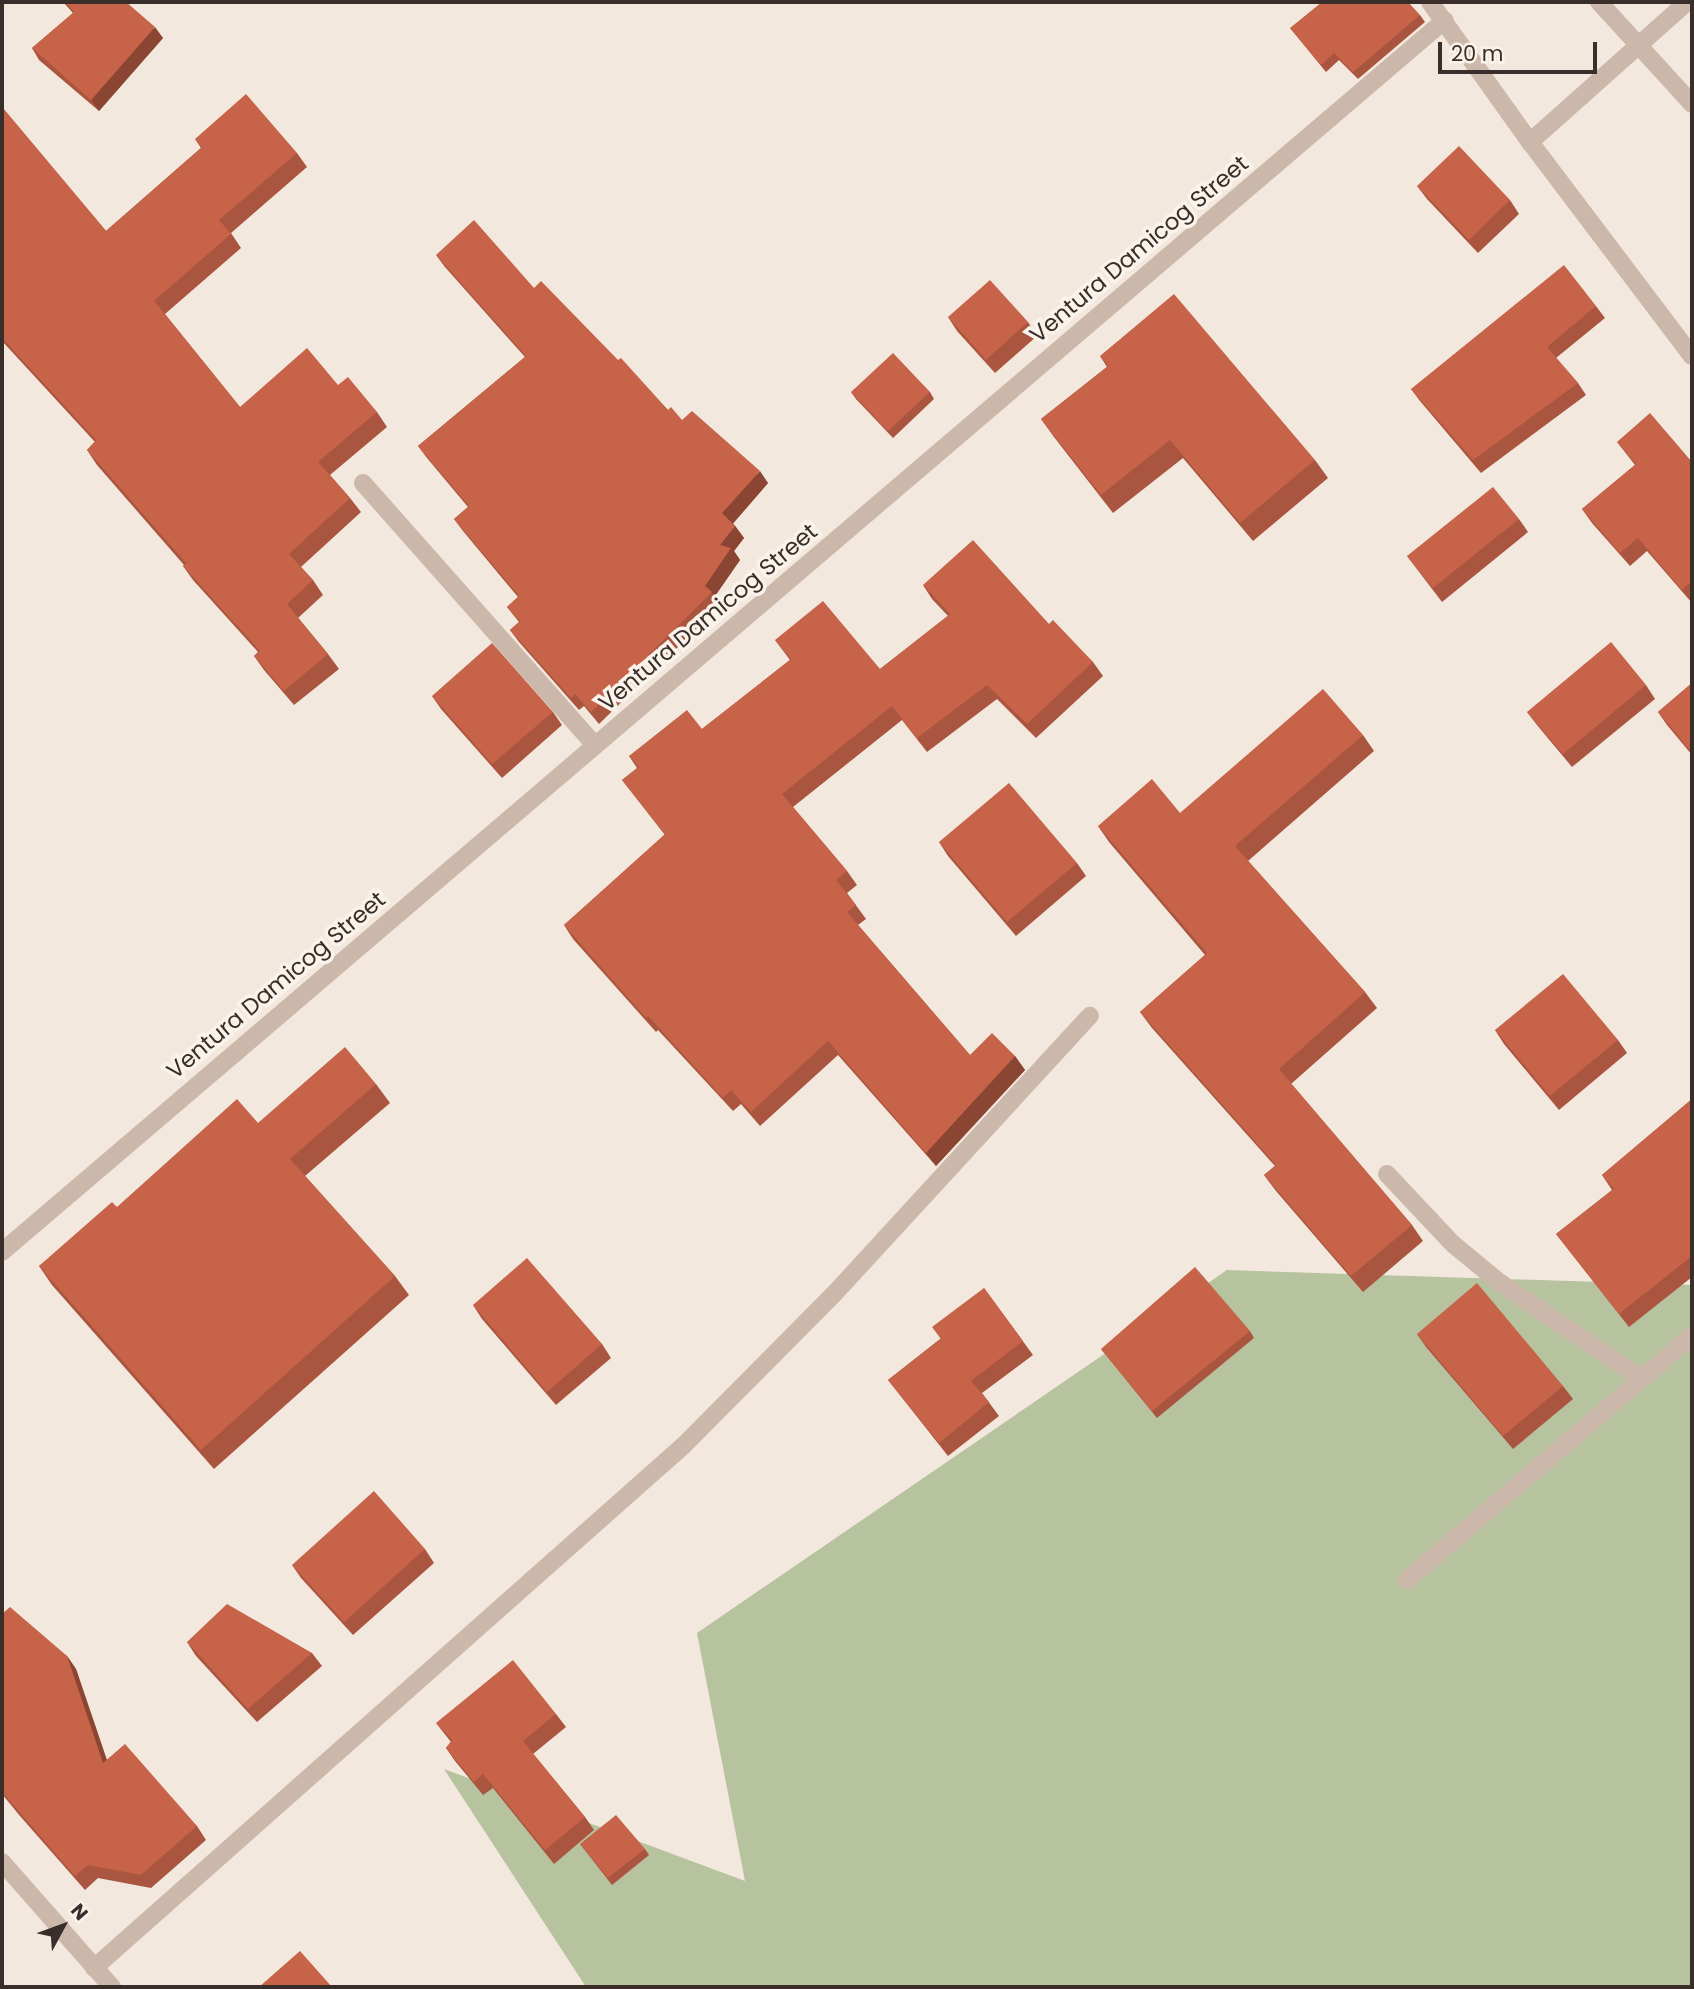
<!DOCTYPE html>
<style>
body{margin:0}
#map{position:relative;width:1694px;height:1989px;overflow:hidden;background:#f3e8de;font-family:Poppins,sans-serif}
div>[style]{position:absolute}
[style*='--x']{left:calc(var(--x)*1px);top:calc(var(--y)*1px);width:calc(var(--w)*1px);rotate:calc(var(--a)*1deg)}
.green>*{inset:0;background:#b7c29e}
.street>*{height:18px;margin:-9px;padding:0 9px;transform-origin:9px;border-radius:9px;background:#cbb8aa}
.wall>*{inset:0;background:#aa553f}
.shaded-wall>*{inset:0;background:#8b4533}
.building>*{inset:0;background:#c66349}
span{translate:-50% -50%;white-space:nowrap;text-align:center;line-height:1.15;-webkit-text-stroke:7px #faf3eb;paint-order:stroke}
.street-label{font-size:23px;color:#392e29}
.frame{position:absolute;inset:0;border:4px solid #392e29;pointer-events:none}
.north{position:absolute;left:28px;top:1891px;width:70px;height:70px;-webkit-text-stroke:5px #faf3eb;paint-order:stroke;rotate:49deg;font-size:19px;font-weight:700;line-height:28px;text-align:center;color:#392e29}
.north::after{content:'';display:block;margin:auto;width:24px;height:32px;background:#392e29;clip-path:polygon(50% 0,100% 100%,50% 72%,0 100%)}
.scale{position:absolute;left:1438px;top:42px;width:159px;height:32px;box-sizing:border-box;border:4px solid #392e29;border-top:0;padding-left:9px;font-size:21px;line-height:24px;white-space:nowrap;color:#392e29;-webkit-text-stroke:5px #faf3eb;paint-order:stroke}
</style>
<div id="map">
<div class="green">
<div style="clip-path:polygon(1227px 1270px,1692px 1285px,1692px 1987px,586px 1987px,444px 1769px,745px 1881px,697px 1633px)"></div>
</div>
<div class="street">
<div style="--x:1430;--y:2;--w:172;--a:54.5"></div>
<div style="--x:1530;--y:142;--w:268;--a:52.9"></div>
<div style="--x:1599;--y:2;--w:138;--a:47.6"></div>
<div style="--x:1530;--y:142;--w:210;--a:-41.7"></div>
<div style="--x:363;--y:483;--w:350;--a:48.5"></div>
<div style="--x:1387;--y:1174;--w:96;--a:46.7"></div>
<div style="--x:1453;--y:1244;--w:60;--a:39.6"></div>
<div style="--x:1499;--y:1282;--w:173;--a:34.1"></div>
<div style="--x:2;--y:1252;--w:1897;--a:-40.49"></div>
<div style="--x:1407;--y:1580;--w:375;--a:-40.6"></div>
<div style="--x:2;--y:1862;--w:167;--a:48.7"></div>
<div style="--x:94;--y:1968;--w:787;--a:-41.55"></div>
<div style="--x:683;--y:1446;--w:214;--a:-45.2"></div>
<div style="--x:834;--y:1294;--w:378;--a:-47.4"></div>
</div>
<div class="wall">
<div style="clip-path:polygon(63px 2px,126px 2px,163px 38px,99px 111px,39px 60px,32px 48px,73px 13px)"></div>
<div style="clip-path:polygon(1420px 15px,1425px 22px,1358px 79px,1339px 60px,1326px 72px,1290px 28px)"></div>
<div style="clip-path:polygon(2px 107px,106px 231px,201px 148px,195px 139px,297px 153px,307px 167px,231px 233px,241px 248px,165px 314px,240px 407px,338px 385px,377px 412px,387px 427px,330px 475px,350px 498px,361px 512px,301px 567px,313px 580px,323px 595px,298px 618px,328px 654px,339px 669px,294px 705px,264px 670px,254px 656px,258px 652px,193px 580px,183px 566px,184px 565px,97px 465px,87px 450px,95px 442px,2px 341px)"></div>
<div style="clip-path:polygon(1417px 186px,1510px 200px,1519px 214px,1478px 253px,1427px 199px)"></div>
<div style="clip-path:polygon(436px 255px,534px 288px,668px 410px,768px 483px,733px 523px,744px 538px,734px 551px,740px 560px,715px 596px,721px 605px,599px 724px,584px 706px,579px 710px,519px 642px,510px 630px,519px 622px,507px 607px,518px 597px,463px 531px,454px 519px,468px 507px,427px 458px,418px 446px,525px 357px,445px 267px)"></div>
<div style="clip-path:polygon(1596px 306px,1605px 318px,1556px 358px,1578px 383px,1586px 395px,1481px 473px,1420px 401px,1411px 389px)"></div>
<div style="clip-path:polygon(948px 317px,1028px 322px,1037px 336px,995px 373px,957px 331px)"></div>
<div style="clip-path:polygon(1100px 356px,1315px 460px,1328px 478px,1253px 541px,1183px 458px,1113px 513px,1054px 437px,1041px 419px,1107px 367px)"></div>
<div style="clip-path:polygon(851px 392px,930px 392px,934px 399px,893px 438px,856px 399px)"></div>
<div style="clip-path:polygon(1617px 442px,1692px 462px,1692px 603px,1647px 551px,1630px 566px,1592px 523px,1582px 509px,1635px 465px)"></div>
<div style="clip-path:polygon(1519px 519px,1528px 532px,1442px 602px,1407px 556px)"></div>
<div style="clip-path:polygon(923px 585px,1049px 624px,1093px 662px,1103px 676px,1036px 738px,997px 699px,927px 752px,902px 720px,793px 807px,847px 871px,857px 885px,847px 893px,866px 919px,858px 925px,970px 1055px,1015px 1056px,1025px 1070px,936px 1166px,838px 1055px,760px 1126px,741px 1104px,733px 1111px,658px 1030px,656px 1032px,573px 939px,564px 925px,665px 835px,622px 780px,637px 768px,629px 756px,702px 729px,790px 660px,775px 640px,880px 669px,948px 616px,932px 599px)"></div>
<div style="clip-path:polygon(1692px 683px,1692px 755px,1667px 725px,1658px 712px)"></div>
<div style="clip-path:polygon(1646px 685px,1655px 699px,1572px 767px,1537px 725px,1527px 712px)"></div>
<div style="clip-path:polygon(432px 696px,553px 712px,562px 725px,502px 778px,441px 709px)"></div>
<div style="clip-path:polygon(1363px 735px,1374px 751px,1248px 861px,1365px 992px,1377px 1008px,1291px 1084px,1412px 1225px,1423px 1241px,1363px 1292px,1276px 1191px,1264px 1175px,1275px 1166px,1152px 1028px,1140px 1012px,1205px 955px,1109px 842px,1098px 826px,1180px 813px)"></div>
<div style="clip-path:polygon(939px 842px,1077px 863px,1086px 876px,1016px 936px,948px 856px)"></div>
<div style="clip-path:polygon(1495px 1030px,1618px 1040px,1627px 1053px,1559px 1110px,1504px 1044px)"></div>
<div style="clip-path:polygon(376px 1084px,390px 1103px,305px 1176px,395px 1276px,409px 1295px,214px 1469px,52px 1285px,39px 1266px,117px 1207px,258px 1123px)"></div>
<div style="clip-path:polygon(1692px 1099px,1692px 1277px,1629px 1327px,1556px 1234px,1612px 1190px,1602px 1175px)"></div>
<div style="clip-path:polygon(984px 1288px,1033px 1355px,982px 1393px,999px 1416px,948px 1456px,888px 1380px,940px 1339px)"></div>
<div style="clip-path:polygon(473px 1305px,602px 1344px,611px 1358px,556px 1405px,482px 1319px)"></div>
<div style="clip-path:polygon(1250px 1331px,1254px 1338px,1157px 1418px,1101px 1349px)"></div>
<div style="clip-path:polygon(1417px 1334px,1563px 1386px,1573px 1399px,1513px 1449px,1426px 1347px)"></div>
<div style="clip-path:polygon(425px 1549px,434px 1563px,353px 1635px,301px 1578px,292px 1565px)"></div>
<div style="clip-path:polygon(2px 1614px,67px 1656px,76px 1669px,107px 1760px,197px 1826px,206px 1840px,151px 1888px,98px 1878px,85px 1890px,20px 1816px,2px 1794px)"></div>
<div style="clip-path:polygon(187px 1642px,312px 1653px,322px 1666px,257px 1722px,196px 1656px)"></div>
<div style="clip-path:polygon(556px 1714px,566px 1727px,533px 1754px,585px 1817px,594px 1830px,554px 1864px,493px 1788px,483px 1795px,455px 1761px,446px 1748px,451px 1742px,436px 1723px)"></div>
<div style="clip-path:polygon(580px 1844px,645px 1849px,649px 1855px,612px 1885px)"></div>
</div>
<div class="shaded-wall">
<div style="clip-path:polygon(155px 27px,163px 38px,99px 111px,91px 100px)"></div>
<div style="clip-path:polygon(760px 471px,768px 483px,731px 526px,722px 513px)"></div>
<div style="clip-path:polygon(735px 526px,744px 538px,734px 551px,740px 560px,715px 596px,705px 586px,720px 545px)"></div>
<div style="clip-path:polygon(1015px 1056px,1025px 1070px,936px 1166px,926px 1153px)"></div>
<div style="clip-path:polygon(67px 1656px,76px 1669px,112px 1776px,103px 1763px)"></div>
</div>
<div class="building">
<div style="clip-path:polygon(65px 2px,126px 2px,155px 27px,91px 100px,32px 48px,74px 12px)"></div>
<div style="clip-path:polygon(1322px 2px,1408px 2px,1420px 15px,1353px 72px,1334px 53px,1321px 65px,1290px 28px)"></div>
<div style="clip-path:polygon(246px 94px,297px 153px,219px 220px,231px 234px,154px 301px,240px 407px,307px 348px,338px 385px,348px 377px,377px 412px,318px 462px,350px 498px,289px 554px,313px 580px,287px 604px,328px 654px,284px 691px,254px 656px,260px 651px,183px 566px,186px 563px,87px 450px,96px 440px,2px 338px,2px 107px,106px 231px,202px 147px,195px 139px)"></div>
<div style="clip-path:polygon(1459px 146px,1510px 200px,1469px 240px,1417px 186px)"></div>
<div style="clip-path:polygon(474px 220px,534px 288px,541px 281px,618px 360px,621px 358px,668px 410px,671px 407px,682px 420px,692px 411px,760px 471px,722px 513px,735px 526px,720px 545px,731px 548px,705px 586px,712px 592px,591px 712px,575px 694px,571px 698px,510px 630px,520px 621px,507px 607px,519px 596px,454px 519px,469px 506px,418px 446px,526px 356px,436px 255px)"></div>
<div style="clip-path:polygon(1564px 265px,1596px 306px,1547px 347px,1578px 383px,1473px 460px,1411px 389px)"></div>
<div style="clip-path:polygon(990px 280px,1028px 322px,986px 360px,948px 317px)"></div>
<div style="clip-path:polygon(1174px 294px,1315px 460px,1240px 523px,1170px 440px,1101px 495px,1041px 419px,1108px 366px,1100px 356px)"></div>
<div style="clip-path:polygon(893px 353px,930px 392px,888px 431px,851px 392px)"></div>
<div style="clip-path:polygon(1650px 413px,1692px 462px,1692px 581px,1682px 590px,1638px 538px,1620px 553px,1582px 509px,1636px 464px,1617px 442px)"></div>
<div style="clip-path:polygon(1493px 487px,1519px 519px,1433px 588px,1407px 556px)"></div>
<div style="clip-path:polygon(973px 540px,1049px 624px,1053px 620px,1093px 662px,1027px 724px,987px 685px,917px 738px,892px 706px,782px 794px,847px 871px,836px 880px,856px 905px,847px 912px,970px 1055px,992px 1033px,1015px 1056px,926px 1153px,828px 1041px,751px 1112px,731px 1090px,723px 1098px,648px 1016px,646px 1018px,564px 925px,665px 834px,622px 780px,639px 767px,629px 756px,687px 710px,702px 729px,791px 659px,775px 640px,823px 601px,880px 669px,950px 614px,923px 585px)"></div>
<div style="clip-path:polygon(1611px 642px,1646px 685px,1563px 754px,1527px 712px)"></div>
<div style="clip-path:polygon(492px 643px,553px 712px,492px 764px,432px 696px)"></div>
<div style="clip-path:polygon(1692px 683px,1692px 753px,1658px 712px)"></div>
<div style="clip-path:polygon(1323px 689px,1363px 735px,1235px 846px,1365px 992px,1279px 1069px,1412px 1225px,1351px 1276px,1264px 1175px,1276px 1165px,1140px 1012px,1207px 953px,1098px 826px,1152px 779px,1180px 813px)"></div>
<div style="clip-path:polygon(1009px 783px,1077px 863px,1007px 922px,939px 842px)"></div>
<div style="clip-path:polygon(1563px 974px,1618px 1040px,1550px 1096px,1495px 1030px)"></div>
<div style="clip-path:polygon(345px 1047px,376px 1084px,290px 1159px,395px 1276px,201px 1450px,39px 1266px,112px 1202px,117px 1207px,237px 1099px,258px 1123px)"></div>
<div style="clip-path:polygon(1692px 1099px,1692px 1256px,1619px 1314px,1556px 1234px,1614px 1189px,1602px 1175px)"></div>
<div style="clip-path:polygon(527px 1258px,602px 1344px,547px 1392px,473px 1305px)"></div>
<div style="clip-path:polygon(1195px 1267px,1250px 1331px,1152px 1411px,1101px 1349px)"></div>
<div style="clip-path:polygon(1477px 1283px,1563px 1386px,1503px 1436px,1417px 1334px)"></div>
<div style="clip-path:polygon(984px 1288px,1023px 1341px,971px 1381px,989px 1402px,939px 1443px,888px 1380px,941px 1339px,932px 1327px)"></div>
<div style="clip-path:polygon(374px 1491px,425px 1549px,344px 1622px,292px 1565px)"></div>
<div style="clip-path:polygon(227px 1604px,312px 1653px,248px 1709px,187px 1642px)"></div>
<div style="clip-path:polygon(10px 1607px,67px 1656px,103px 1763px,125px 1744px,197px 1826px,141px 1875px,88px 1865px,75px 1876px,2px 1792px,2px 1614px)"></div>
<div style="clip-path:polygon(513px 1660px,556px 1714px,523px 1741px,585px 1817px,545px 1850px,483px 1774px,474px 1782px,446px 1748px,452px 1740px,436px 1723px)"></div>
<div style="clip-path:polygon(616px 1815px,645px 1849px,608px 1878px,580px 1844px)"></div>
<div style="clip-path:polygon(300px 1951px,332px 1987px,259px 1987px)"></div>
</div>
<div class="street-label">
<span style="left:1139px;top:249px;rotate:-40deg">Ventura Damicog Street</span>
<span style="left:708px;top:617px;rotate:-40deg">Ventura Damicog Street</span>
<span style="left:276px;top:985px;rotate:-40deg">Ventura Damicog Street</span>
</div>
<div class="frame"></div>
<div class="north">N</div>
<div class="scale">20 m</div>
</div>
